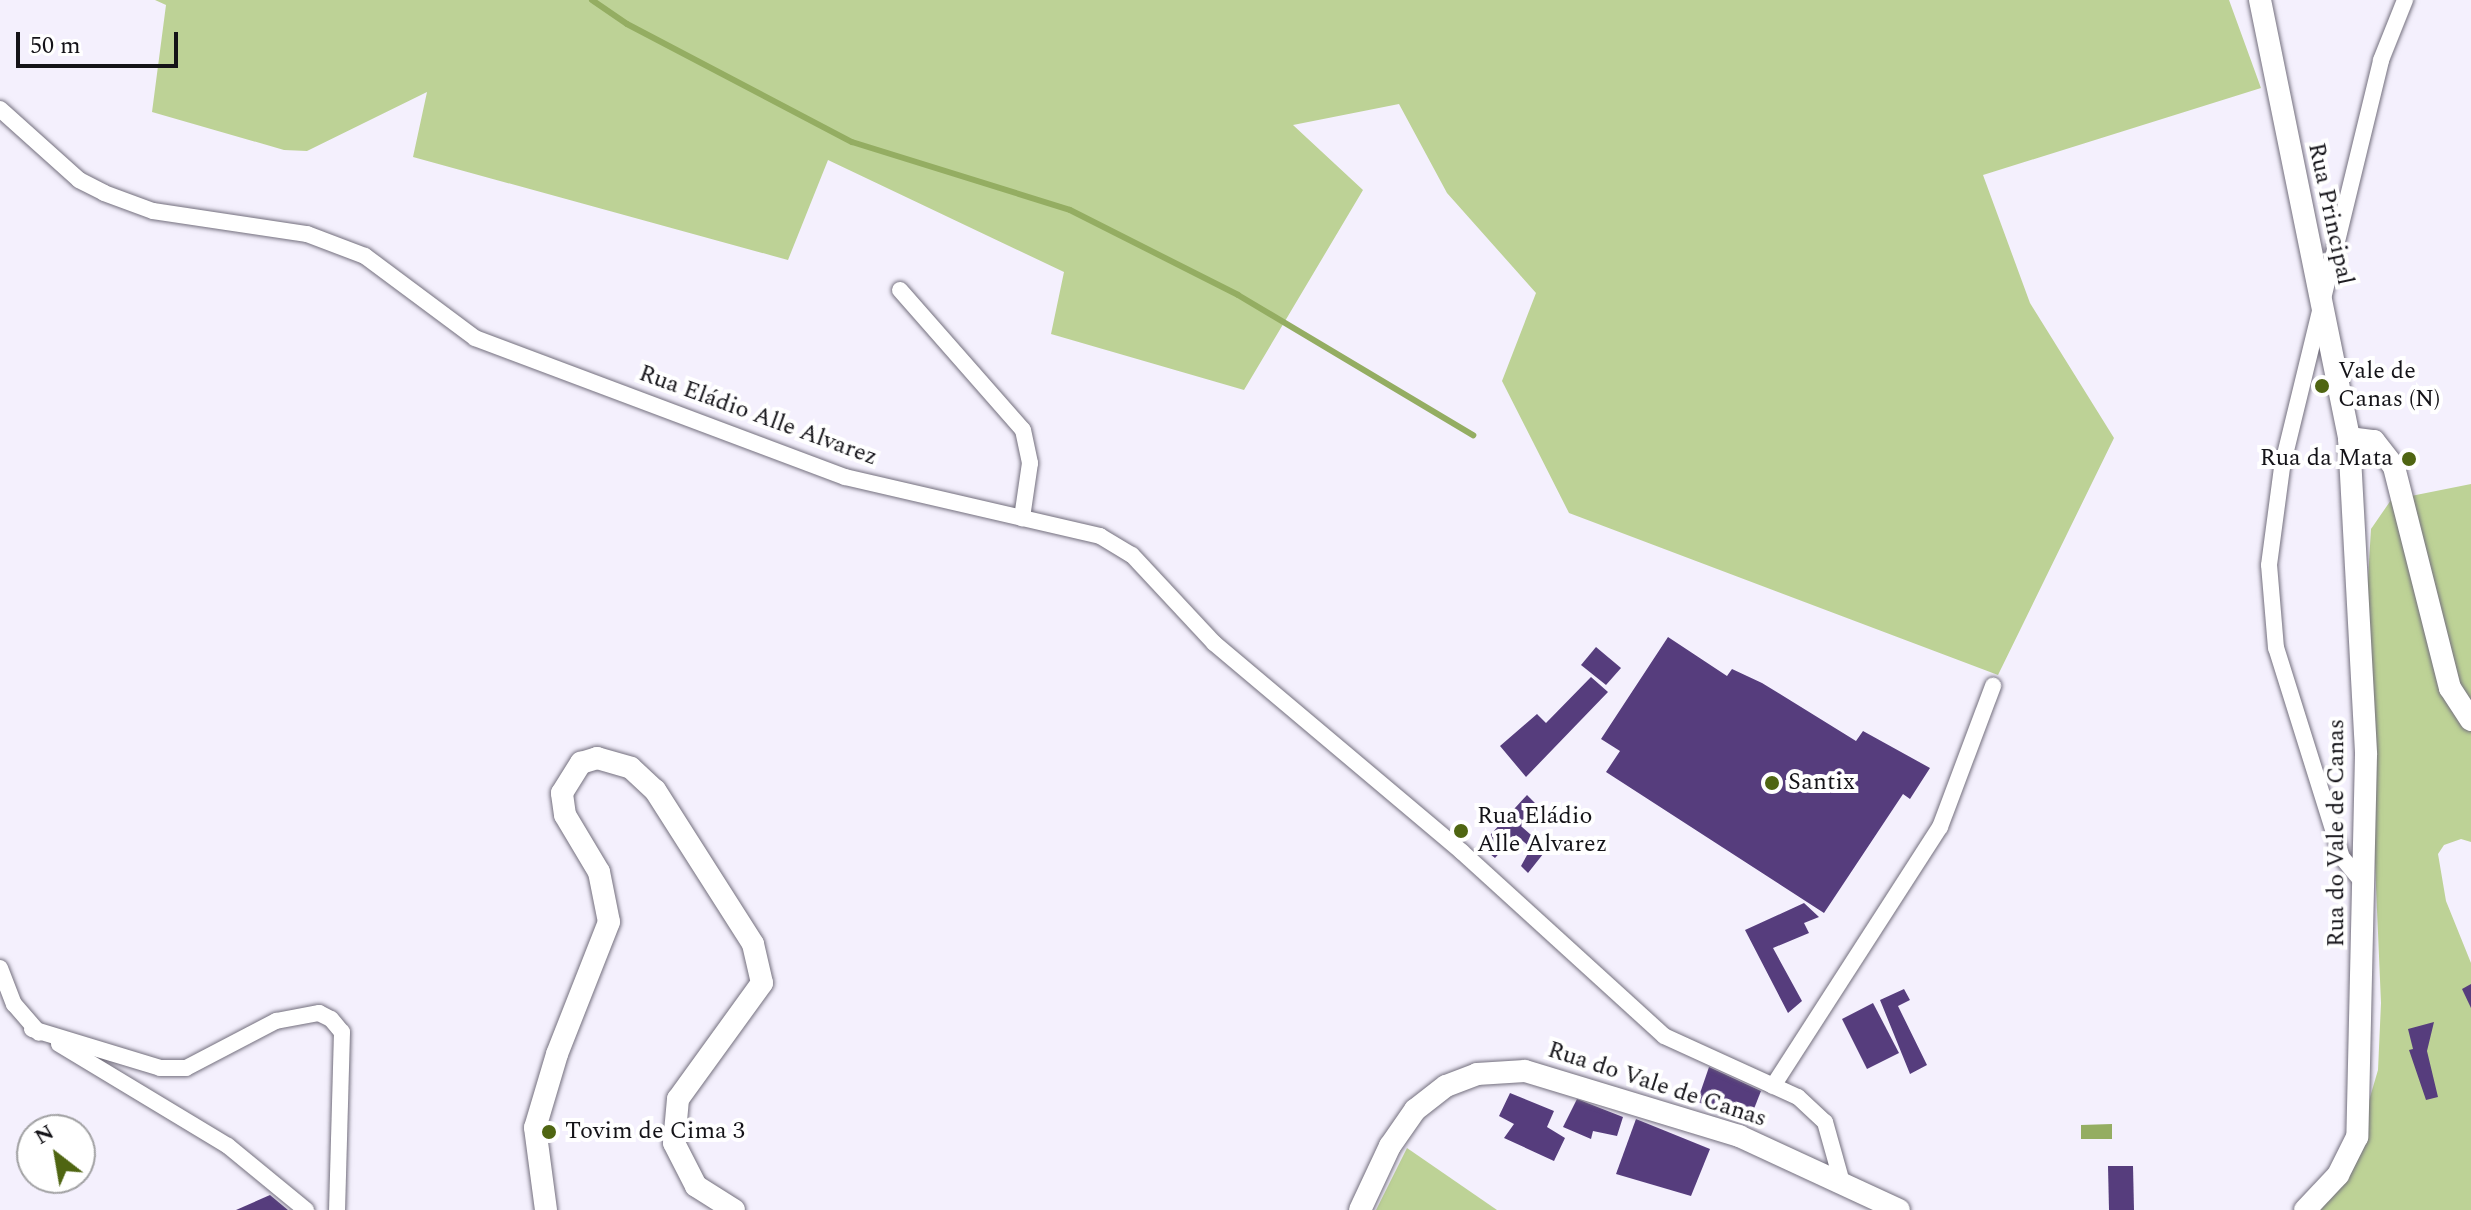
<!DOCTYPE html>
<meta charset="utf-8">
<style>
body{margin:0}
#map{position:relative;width:2471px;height:1210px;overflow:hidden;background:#f4f0fd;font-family:Spectral,serif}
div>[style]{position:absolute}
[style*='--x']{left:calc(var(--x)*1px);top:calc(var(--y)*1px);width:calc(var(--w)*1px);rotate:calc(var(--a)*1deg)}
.green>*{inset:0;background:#bdd296}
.water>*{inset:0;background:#94ad62}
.stream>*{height:6px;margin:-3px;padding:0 3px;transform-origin:3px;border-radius:3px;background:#94ad62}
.building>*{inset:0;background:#563d7d}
.roads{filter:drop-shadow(0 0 2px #736f7d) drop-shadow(0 0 2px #736f7d)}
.minor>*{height:16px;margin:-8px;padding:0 8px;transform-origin:8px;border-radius:8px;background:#fff}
.tertiary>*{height:22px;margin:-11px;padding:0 11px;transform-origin:11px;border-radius:11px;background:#fff}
.dots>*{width:22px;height:22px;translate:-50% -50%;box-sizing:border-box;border:4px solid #fff;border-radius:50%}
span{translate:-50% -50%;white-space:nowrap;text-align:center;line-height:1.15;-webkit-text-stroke:8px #fff;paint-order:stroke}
.street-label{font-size:24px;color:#141318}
.poi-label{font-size:24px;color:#141318}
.left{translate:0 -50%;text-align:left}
.right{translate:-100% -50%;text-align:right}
.north{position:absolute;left:16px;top:1114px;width:80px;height:80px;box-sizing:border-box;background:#fff;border:2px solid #a1a1a3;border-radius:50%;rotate:329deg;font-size:22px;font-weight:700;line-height:32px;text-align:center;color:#141318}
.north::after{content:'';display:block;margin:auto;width:28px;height:36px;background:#4f6512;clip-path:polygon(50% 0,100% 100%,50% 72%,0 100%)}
.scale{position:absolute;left:16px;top:32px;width:162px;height:36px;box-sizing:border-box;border:4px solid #141318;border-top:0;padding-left:10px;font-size:24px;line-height:28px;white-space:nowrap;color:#141318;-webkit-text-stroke:6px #fff;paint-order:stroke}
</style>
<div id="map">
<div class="green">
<div style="clip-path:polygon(155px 0,2229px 0,2261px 88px,1983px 175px,2030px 303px,2114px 438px,1998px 675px,1569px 513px,1502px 381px,1536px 293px,1447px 193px,1399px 104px,1293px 125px,1363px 190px,1244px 390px,1051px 334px,1064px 272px,828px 160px,788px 260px,413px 157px,427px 92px,307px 151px,284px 150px,152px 112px,166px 5px)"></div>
<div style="clip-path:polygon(2471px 484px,2471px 842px,2461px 839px,2444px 845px,2438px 854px,2446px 901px,2471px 963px,2471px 1210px,2311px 1210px,2368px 1104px,2378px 1070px,2381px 1003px,2365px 629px,2371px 529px,2391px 500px)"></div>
<div style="clip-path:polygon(1407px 1148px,1497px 1210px,1376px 1210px)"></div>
</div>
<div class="water">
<div style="clip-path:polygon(2112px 1124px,2112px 1139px,2081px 1139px,2081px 1125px)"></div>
</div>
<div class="stream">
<div style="--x:592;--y:0;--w:42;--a:34.4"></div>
<div style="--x:627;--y:24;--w:254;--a:27.7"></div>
<div style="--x:852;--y:142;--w:228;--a:17.3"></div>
<div style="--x:1070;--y:210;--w:188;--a:26.8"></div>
<div style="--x:1238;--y:295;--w:274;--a:30.8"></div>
</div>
<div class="building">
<div style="clip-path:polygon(1668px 637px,1727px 676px,1732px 669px,1762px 683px,1856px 741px,1863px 731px,1930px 768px,1910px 799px,1903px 794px,1824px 913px,1606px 772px,1620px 751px,1601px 739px)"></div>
<div style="clip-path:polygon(1596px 647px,1621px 668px,1606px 685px,1581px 665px)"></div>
<div style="clip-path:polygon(1591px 677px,1608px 692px,1526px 777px,1500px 746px,1537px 714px,1546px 723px)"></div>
<div style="clip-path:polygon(1527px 795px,1541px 809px,1522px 827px,1547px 849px,1528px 873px,1521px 866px,1531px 848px,1516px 835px,1495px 858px,1480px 846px)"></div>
<div style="clip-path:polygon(1804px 903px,1819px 917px,1804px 923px,1809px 933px,1773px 948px,1802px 1001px,1788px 1013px,1745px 930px)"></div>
<div style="clip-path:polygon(2471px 984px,2471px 1008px,2462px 989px)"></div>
<div style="clip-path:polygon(1904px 989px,1910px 1000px,1898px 1006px,1927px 1065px,1910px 1074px,1880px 1000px)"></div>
<div style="clip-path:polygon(1873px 1003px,1899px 1053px,1867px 1069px,1842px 1019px)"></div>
<div style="clip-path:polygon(2434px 1022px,2427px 1051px,2438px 1097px,2426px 1100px,2409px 1050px,2413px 1049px,2408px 1029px)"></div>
<div style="clip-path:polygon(1709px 1067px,1761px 1091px,1750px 1119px,1697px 1102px)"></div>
<div style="clip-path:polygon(1510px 1093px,1554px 1111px,1547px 1127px,1565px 1138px,1554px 1161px,1504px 1138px,1514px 1124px,1499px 1116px)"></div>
<div style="clip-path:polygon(1577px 1099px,1623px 1117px,1617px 1136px,1593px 1131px,1591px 1139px,1563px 1127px)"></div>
<div style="clip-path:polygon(1636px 1119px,1710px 1149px,1691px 1196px,1616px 1174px)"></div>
<div style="clip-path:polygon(2108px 1166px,2133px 1166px,2134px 1210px,2109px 1210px)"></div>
<div style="clip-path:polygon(270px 1195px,288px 1210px,236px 1210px)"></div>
</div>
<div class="roads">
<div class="minor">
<div style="--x:0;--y:109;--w:106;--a:41.9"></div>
<div style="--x:79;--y:180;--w:28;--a:27"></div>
<div style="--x:104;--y:193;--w:52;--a:20.2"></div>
<div style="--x:153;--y:211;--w:156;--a:8.5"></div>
<div style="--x:307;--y:234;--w:62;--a:20.8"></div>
<div style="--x:365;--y:256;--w:137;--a:36.7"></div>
<div style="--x:475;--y:338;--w:395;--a:20.6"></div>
<div style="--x:845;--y:477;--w:262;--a:13"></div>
<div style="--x:1100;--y:536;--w:37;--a:31"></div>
<div style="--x:1132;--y:555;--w:120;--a:47"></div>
<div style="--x:1214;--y:643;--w:324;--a:40.1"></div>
<div style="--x:1462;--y:852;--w:273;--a:42.3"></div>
<div style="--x:1664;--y:1036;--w:147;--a:24.5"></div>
<div style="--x:1798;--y:1097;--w:37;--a:43"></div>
<div style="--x:1825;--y:1122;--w:59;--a:74.3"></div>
<div style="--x:900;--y:290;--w:186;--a:48.7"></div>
<div style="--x:1023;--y:430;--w:34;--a:78"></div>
<div style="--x:1030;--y:463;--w:56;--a:98.3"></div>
<div style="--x:2365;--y:885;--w:35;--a:-130"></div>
<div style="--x:2342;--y:858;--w:220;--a:-107.4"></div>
<div style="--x:2276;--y:648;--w:83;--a:-94.8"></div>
<div style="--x:2269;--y:565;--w:99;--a:-82.4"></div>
<div style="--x:2282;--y:467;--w:419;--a:-76.3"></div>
<div style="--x:2381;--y:60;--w:65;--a:-68.2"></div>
<div style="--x:0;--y:968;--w:39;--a:69"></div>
<div style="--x:14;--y:1004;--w:38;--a:49"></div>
<div style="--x:32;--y:1029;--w:134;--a:16.9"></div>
<div style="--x:160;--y:1068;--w:26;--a:0"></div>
<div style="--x:186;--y:1068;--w:102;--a:-27.6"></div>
<div style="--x:276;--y:1021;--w:44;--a:-10.5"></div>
<div style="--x:319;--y:1013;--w:13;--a:27"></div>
<div style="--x:331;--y:1019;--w:17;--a:50"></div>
<div style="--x:342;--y:1032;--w:178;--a:91.6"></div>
<div style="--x:59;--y:1044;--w:197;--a:31.1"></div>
<div style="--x:228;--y:1146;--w:101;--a:39.4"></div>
<div style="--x:1773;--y:1086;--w:308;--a:-57.2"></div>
<div style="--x:1940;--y:827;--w:151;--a:-69.4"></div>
</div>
<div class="tertiary">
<div style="--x:2260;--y:0;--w:447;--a:78.5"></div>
<div style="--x:2349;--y:438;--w:317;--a:86.9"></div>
<div style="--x:2366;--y:755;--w:382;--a:91.3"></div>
<div style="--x:2357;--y:1137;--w:42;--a:116.6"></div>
<div style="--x:2338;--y:1175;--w:48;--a:133.3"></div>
<div style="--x:2349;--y:438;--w:25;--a:7"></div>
<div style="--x:2374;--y:441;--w:33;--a:52"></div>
<div style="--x:2394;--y:467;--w:228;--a:75.8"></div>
<div style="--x:2450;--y:688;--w:38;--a:57"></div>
<div style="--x:546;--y:1210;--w:83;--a:-97.6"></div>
<div style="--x:535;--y:1128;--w:77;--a:-73.4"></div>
<div style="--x:557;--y:1054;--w:142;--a:-68.5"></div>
<div style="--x:609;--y:922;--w:51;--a:-101.3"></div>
<div style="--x:599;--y:872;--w:66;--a:-120.8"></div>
<div style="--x:565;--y:815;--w:22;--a:-98"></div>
<div style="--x:562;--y:793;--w:36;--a:-58"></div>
<div style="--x:581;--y:763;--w:17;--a:-17"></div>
<div style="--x:597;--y:758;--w:35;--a:16"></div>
<div style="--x:631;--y:768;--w:33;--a:43"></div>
<div style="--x:655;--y:790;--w:183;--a:57.5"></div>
<div style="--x:753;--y:944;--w:40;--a:77"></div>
<div style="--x:762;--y:983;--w:143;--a:125.9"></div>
<div style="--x:678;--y:1099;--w:44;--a:95.2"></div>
<div style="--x:674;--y:1143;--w:48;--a:62.9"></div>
<div style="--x:696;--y:1186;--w:45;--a:32.3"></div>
<div style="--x:1360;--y:1210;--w:71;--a:-64.9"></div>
<div style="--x:1390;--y:1146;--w:44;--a:-55.2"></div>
<div style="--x:1415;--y:1110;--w:39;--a:-38"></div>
<div style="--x:1446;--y:1086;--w:33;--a:-21"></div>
<div style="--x:1477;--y:1074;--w:48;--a:-3.6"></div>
<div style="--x:1525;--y:1071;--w:224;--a:16.9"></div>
<div style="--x:1739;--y:1136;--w:176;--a:24.8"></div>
</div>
</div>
<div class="dots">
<div style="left:2322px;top:386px;background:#4f6512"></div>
<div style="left:2409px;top:459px;background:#4f6512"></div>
<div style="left:1772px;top:783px;background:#4f6512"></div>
<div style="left:1461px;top:831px;background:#4f6512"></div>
<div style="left:549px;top:1132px;background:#4f6512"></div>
</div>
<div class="street-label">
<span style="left:2330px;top:214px;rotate:78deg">Rua Principal</span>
<span style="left:758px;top:416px;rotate:20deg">Rua Eládio Alle Alvarez</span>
<span style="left:2337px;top:833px;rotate:-90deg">Rua do Vale de Canas</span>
<span style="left:1657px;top:1085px;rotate:18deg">Rua do Vale de Canas</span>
</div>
<div class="poi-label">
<span class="left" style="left:2338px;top:386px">Vale de<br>Canas (N)</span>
<span class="right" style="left:2393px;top:459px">Rua da Mata</span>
<span class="left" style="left:1788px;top:783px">Santix</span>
<span class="left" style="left:1477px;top:831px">Rua Eládio<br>Alle Alvarez</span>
<span class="left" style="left:565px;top:1132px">Tovim de Cima 3</span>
</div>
<div class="north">N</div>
<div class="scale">50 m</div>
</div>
